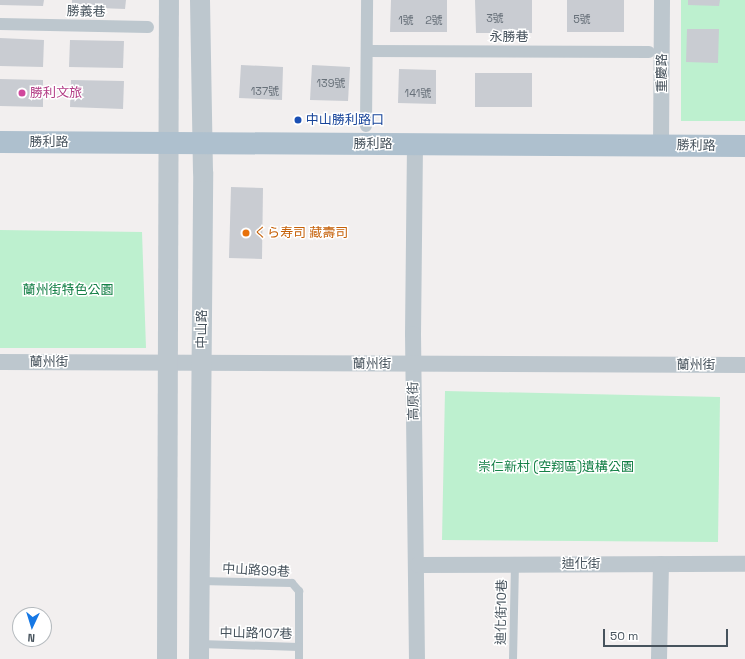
<!DOCTYPE html>
<meta charset="utf-8">
<style>
body{margin:0}
#map{position:relative;width:745px;height:659px;overflow:hidden;background:#f2efef;font-family:"Space Grotesk","Noto Sans TC","Noto Sans JP",sans-serif}
div>[style]{position:absolute}
[style*='--x']{left:calc(var(--x)*1px);top:calc(var(--y)*1px);width:calc(var(--w)*1px);rotate:calc(var(--a)*1deg)}
.green>*{inset:0;background:#bdf0cf}
.building>*{inset:0;background:#c9ccd2}
.service>*{height:8px;margin:-4px;padding:0 4px;transform-origin:4px;border-radius:4px;background:#bdc7ce}
.pedestrian>*{height:12px;margin:-6px;padding:0 6px;transform-origin:6px;border-radius:6px;background:#bdc7ce}
.minor>*{height:16px;margin:-8px;padding:0 8px;transform-origin:8px;border-radius:8px;background:#bdc7ce}
.tertiary>*{height:20px;margin:-10px;padding:0 10px;transform-origin:10px;border-radius:10px;background:#bdc7ce}
.primary>*{height:22px;margin:-11px;padding:0 11px;transform-origin:11px;border-radius:11px;background:#aec0ce}
.dots>*{width:11px;height:11px;translate:-50% -50%;box-sizing:border-box;border:2px solid #fff;border-radius:50%}
span{translate:-50% -50%;white-space:nowrap;text-align:center;line-height:1.15;-webkit-text-stroke:3px #fff;paint-order:stroke}
.number-label{font-size:11px;color:#68717a}
.number-label span{-webkit-text-stroke-width:0}
.street-label{font-size:13px;color:#47535d}
.hotel-label{font-size:13px;color:#b23c85}
.left{translate:0 -50%;text-align:left}
.transit-label{font-size:13px;color:#164399}
.food-label{font-size:13px;color:#c56008}
.park-label{font-size:13px;color:#158047}
.north{position:absolute;left:12px;top:607px;width:40px;height:40px;box-sizing:border-box;background:#fff;border:1px solid #b5babe;border-radius:50%;rotate:184deg;font-size:11px;font-weight:700;line-height:16px;text-align:center;color:#47535d}
.north::after{content:'';display:block;margin:auto;width:14px;height:18px;background:#1678e5;clip-path:polygon(50% 0,100% 100%,50% 72%,0 100%)}
.scale{position:absolute;left:603px;top:629px;width:125px;height:18px;box-sizing:border-box;border:2px solid #47535d;border-top:0;padding-left:5px;font-size:12px;line-height:14px;white-space:nowrap;color:#47535d;-webkit-text-stroke:3px #fff;paint-order:stroke}
</style>
<div id="map">
<div class="green">
<div style="clip-path:polygon(681px 0,745px 0,745px 121px,681px 121px)"></div>
<div style="clip-path:polygon(0 230px,142px 232px,146px 348px,0 348px)"></div>
<div style="clip-path:polygon(445px 391px,720px 397px,718px 542px,442px 540px)"></div>
</div>
<div class="building">
<div style="clip-path:polygon(0 0,44px 0,43px 6px,0 5px)"></div>
<div style="clip-path:polygon(72px 0,126px 0,125px 9px,72px 7px)"></div>
<div style="clip-path:polygon(391px 0,447px 0,447px 32px,390px 32px)"></div>
<div style="clip-path:polygon(475px 0,532px 0,532px 33px,476px 33px)"></div>
<div style="clip-path:polygon(567px 0,624px 0,624px 32px,567px 32px)"></div>
<div style="clip-path:polygon(688px 0,720px 0,719px 6px,688px 5px)"></div>
<div style="clip-path:polygon(687px 29px,719px 29px,718px 63px,686px 62px)"></div>
<div style="clip-path:polygon(0 38px,44px 40px,43px 67px,0 66px)"></div>
<div style="clip-path:polygon(70px 40px,124px 41px,123px 68px,69px 67px)"></div>
<div style="clip-path:polygon(241px 65px,283px 67px,282px 100px,239px 98px)"></div>
<div style="clip-path:polygon(312px 65px,350px 67px,348px 101px,310px 100px)"></div>
<div style="clip-path:polygon(399px 69px,436px 70px,436px 104px,398px 103px)"></div>
<div style="clip-path:polygon(475px 73px,532px 73px,532px 107px,475px 107px)"></div>
<div style="clip-path:polygon(0 79px,43px 80px,43px 107px,0 106px)"></div>
<div style="clip-path:polygon(71px 80px,124px 81px,123px 109px,70px 107px)"></div>
<div style="clip-path:polygon(231px 187px,263px 188px,262px 259px,229px 258px)"></div>
</div>
<div class="service">
<div style="--x:200;--y:581;--w:92;--a:1.2"></div>
<div style="--x:292;--y:583;--w:11;--a:49"></div>
<div style="--x:299;--y:591;--w:56;--a:90"></div>
<div style="--x:200;--y:644;--w:99;--a:1.7"></div>
<div style="--x:299;--y:647;--w:12;--a:90"></div>
<div style="--x:513;--y:659;--w:94;--a:-88.8"></div>
</div>
<div class="pedestrian">
<div style="--x:0;--y:24;--w:148;--a:1.2"></div>
<div style="--x:368;--y:51;--w:281;--a:0.2"></div>
<div style="--x:366;--y:126;--w:126;--a:-89.5"></div>
</div>
<div class="minor">
<div style="--x:415;--y:144;--w:190;--a:90.6"></div>
<div style="--x:413;--y:334;--w:325;--a:89.3"></div>
<div style="--x:661;--y:146;--w:146;--a:-89.6"></div>
<div style="--x:0;--y:362;--w:745;--a:0.23"></div>
<div style="--x:418;--y:565;--w:327;--a:-0.2"></div>
<div style="--x:659;--y:659;--w:95;--a:-88.8"></div>
</div>
<div class="tertiary">
<div style="--x:167;--y:659;--w:659;--a:-89.83"></div>
<div style="--x:199;--y:659;--w:487;--a:-89.5"></div>
<div style="--x:203;--y:172;--w:172;--a:-91"></div>
</div>
<div class="primary">
<div style="--x:0;--y:142;--w:745;--a:0.31"></div>
</div>
<div class="dots">
<div style="left:22px;top:93px;background:#d1479c"></div>
<div style="left:298px;top:120px;background:#1a4fb4"></div>
<div style="left:246px;top:233px;background:#e8710a"></div>
</div>
<div class="number-label">
<span style="left:495px;top:18px">3號</span>
<span style="left:582px;top:19px">5號</span>
<span style="left:406px;top:20px">1號</span>
<span style="left:434px;top:20px">2號</span>
<span style="left:331px;top:83px">139號</span>
<span style="left:265px;top:91px">137號</span>
<span style="left:418px;top:93px">141號</span>
</div>
<div class="street-label">
<span style="left:86px;top:12px;rotate:1deg">勝義巷</span>
<span style="left:509px;top:37px">永勝巷</span>
<span style="left:662px;top:73px;rotate:-90deg">重慶路</span>
<span style="left:49px;top:142px">勝利路</span>
<span style="left:373px;top:144px">勝利路</span>
<span style="left:696px;top:146px;rotate:1deg">勝利路</span>
<span style="left:202px;top:329px;rotate:-90deg">中山路</span>
<span style="left:49px;top:362px">蘭州街</span>
<span style="left:372px;top:364px">蘭州街</span>
<span style="left:696px;top:365px">蘭州街</span>
<span style="left:414px;top:401px;rotate:-91deg">高原街</span>
<span style="left:581px;top:564px">迪化街</span>
<span style="left:256px;top:571px;rotate:3deg">中山路99巷</span>
<span style="left:502px;top:612px;rotate:-89deg">迪化街10巷</span>
<span style="left:256px;top:634px;rotate:1deg">中山路107巷</span>
</div>
<div class="hotel-label">
<span class="left" style="left:30px;top:93px">勝利文旅</span>
</div>
<div class="transit-label">
<span class="left" style="left:306px;top:120px">中山勝利路口</span>
</div>
<div class="food-label">
<span class="left" style="left:254px;top:233px">くら寿司 藏壽司</span>
</div>
<div class="park-label">
<span style="left:68px;top:290px">蘭州街特色公園</span>
<span style="left:556px;top:467px">崇仁新村 (空翔區)遺構公園</span>
</div>
<div class="north">N</div>
<div class="scale">50 m</div>
</div>
